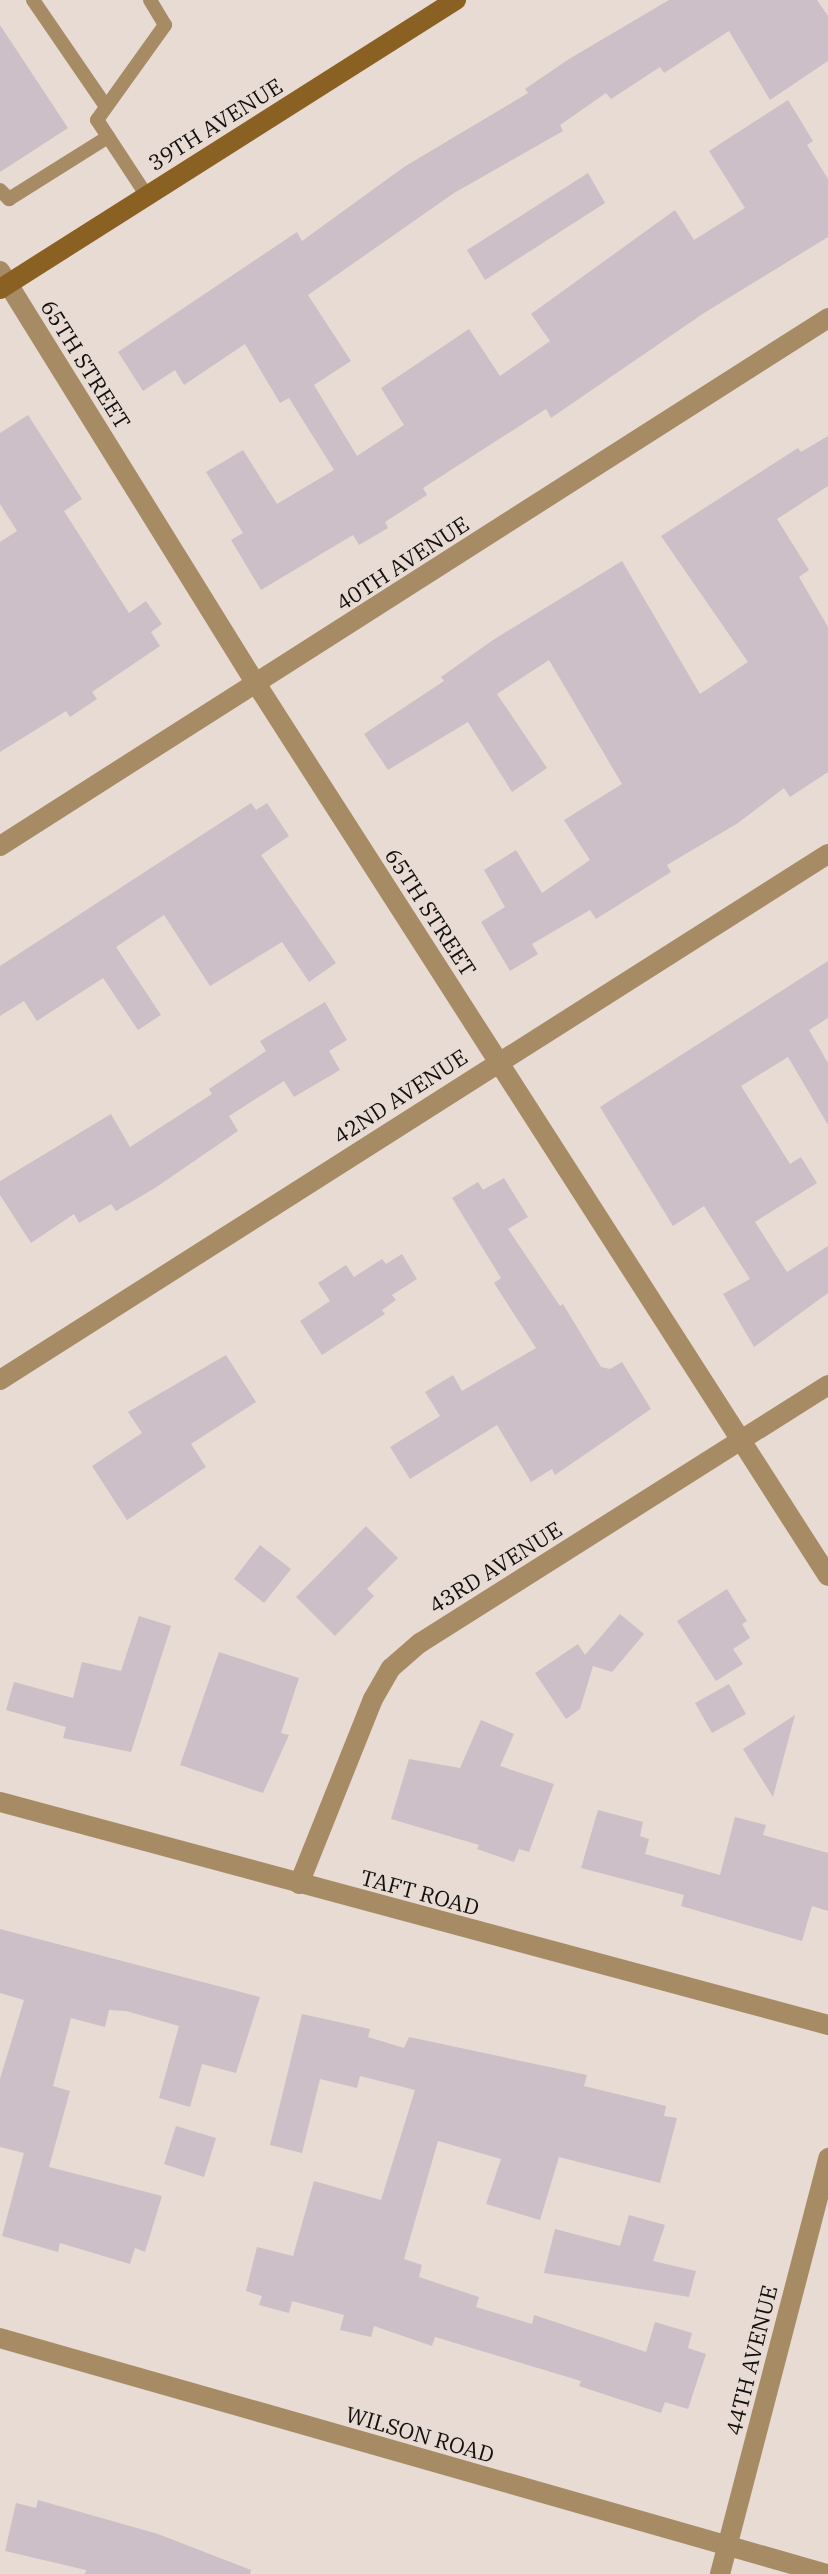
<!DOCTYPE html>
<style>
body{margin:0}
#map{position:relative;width:828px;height:2574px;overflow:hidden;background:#e8dbd4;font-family:"IBM Plex Serif",serif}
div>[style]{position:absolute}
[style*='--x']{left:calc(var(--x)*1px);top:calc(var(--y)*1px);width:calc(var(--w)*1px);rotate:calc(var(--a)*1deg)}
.building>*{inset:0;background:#ccbfc7}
.lane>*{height:14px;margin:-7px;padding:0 7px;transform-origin:7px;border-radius:7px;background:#a68b65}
.street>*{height:20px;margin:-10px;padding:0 10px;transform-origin:10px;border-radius:10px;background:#a68b65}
.secondary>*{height:20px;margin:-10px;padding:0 10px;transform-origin:10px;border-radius:10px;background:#8a6122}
span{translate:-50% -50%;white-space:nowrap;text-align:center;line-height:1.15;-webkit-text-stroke:6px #e8dbd4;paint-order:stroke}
.street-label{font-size:22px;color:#130f0d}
</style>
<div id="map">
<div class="building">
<div style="clip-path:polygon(669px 0,817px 0,828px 16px,828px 61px,770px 100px,729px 31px,664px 73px,660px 67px,611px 99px,606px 93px,560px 125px,563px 131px,454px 193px,308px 295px,351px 361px,314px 385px,357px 456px,404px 425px,381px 388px,469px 329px,500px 376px,550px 341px,531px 314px,675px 210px,694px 240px,745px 208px,709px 151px,788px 100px,813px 141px,807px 145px,828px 179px,828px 237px,704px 313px,551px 418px,546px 409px,423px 488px,427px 495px,385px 522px,388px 528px,359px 545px,353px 535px,261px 590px,231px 540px,243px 533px,206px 472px,243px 450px,277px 504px,334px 470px,289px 398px,280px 403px,245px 344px,184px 385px,175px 370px,143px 391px,118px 352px,297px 232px,302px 241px,404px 167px,528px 93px,525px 89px,569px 59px)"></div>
<div style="clip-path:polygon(0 25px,68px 128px,0 172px)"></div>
<div style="clip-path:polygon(588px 173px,605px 203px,485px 280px,467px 250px)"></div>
<div style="clip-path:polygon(28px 415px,82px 499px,64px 511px,129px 613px,146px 601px,162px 624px,151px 632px,160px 646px,92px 692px,97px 699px,70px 717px,66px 711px,0 752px,0 542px,17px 531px,0 504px,0 433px)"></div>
<div style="clip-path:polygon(828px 436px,828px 486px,777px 519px,809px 570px,799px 577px,828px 627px,828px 772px,790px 797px,784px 788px,738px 823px,667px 865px,671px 872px,596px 919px,590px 910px,532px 944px,538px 954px,510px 971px,481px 922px,505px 907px,484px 870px,516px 850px,542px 893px,590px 860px,564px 820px,622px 784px,549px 660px,497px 694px,547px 768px,512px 792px,468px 722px,388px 770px,364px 734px,444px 681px,441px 677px,493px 640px,622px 561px,700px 694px,748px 662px,661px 536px,798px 448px,801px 452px)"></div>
<div style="clip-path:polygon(251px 803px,256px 810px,267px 803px,289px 836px,261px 855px,336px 963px,309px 982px,282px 942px,210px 986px,164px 915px,116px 947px,161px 1015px,138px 1030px,103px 978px,37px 1021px,24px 1001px,0 1016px,0 966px)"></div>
<div style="clip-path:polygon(828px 961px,828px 1018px,809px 1030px,828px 1063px,828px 1125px,788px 1057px,741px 1086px,790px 1164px,801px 1157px,817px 1183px,755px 1222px,787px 1272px,828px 1246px,828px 1293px,754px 1347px,723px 1294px,750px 1279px,704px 1206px,673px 1226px,600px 1107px)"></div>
<div style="clip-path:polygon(325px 1002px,347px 1040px,329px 1051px,340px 1070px,294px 1097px,284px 1081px,229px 1116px,238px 1131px,155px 1188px,116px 1211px,111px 1204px,79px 1223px,74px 1214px,31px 1243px,0 1195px,0 1181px,111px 1114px,130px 1147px,212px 1094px,209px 1089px,266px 1051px,260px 1041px)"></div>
<div style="clip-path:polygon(504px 1178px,528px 1217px,508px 1229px,560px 1306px,563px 1304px,601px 1367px,610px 1369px,622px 1362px,651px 1409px,555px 1475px,552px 1469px,531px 1482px,497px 1425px,410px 1479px,390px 1447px,440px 1416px,425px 1392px,453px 1375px,462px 1391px,536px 1348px,494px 1283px,501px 1278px,452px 1198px,478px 1182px,483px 1190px)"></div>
<div style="clip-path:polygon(402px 1254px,417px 1279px,392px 1295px,396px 1300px,382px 1310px,385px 1314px,322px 1355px,300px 1321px,330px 1301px,318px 1283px,346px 1265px,354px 1277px,382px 1259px,386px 1264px)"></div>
<div style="clip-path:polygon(226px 1355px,256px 1402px,191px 1444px,206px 1467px,127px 1520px,92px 1466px,142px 1433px,128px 1412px)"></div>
<div style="clip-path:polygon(366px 1526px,398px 1558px,367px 1589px,374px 1596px,335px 1636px,296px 1597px)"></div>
<div style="clip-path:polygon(260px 1545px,291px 1569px,264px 1603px,234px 1579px)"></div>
<div style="clip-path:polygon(727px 1589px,747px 1621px,742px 1624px,750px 1638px,733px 1649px,743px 1664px,716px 1681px,677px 1621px)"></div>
<div style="clip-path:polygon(620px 1614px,644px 1634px,612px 1672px,593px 1666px,580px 1709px,566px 1719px,535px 1673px,578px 1644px,585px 1655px)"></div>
<div style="clip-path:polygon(139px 1616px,171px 1626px,131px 1752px,63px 1738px,66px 1727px,6px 1710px,14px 1682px,73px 1698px,82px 1662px,121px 1671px)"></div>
<div style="clip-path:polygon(219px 1652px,299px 1678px,281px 1733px,289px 1735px,263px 1793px,180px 1765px)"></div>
<div style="clip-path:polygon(729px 1684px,746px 1714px,712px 1733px,695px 1703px)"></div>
<div style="clip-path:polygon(795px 1715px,773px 1797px,743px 1749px)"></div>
<div style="clip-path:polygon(481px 1720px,514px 1734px,500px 1766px,554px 1784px,529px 1852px,519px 1849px,514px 1862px,477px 1849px,479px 1845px,391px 1819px,409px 1759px,460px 1768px)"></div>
<div style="clip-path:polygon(598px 1810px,643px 1822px,640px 1836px,649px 1839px,645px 1854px,720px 1875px,735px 1817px,766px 1825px,763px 1835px,828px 1853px,828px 1911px,812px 1906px,802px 1941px,681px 1906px,684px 1895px,581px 1868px)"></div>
<div style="clip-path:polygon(0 1929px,260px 1997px,236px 2073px,202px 2064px,190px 2107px,159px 2098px,179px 2026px,126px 2011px,109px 2010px,105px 2027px,71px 2018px,53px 2086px,70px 2091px,49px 2167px,162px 2196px,145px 2252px,135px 2248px,130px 2264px,60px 2243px,58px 2252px,2px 2236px,24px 2153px,0 2147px,0 2079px,24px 2000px,0 1993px)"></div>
<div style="clip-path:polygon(302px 2014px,370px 2029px,368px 2037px,404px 2048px,409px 2037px,587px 2075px,584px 2086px,666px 2106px,664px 2116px,677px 2118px,660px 2183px,559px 2157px,540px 2220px,486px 2204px,501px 2159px,438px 2141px,404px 2259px,422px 2265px,419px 2277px,479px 2297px,476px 2307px,532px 2324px,534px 2315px,646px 2352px,655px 2322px,692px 2333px,688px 2348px,706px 2354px,688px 2409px,665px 2402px,661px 2413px,579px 2386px,581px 2381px,435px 2337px,432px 2346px,374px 2326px,371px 2337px,340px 2330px,344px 2315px,292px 2301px,289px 2313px,259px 2305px,262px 2296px,246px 2291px,257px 2247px,293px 2256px,314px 2181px,381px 2200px,415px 2090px,360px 2076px,357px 2088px,320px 2079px,302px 2153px,270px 2145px)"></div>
<div style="clip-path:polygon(176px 2126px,216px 2138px,204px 2177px,164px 2164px)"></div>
<div style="clip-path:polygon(629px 2215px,665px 2225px,653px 2261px,696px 2271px,689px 2297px,544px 2273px,555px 2229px,620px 2246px)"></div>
<div style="clip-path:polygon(38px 2500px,158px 2534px,251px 2570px,250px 2574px,85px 2574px,86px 2570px,5px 2551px,16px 2503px,36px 2508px)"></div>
</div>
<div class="lane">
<div style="--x:33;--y:0;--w:127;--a:55.6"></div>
<div style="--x:0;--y:190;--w:13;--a:45"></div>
<div style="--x:9;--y:199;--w:117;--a:-32.1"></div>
<div style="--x:147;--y:196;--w:91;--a:-123.3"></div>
<div style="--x:97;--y:120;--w:117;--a:-54.4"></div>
<div style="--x:165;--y:25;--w:29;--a:-121"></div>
</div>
<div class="street">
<div style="--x:0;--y:271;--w:487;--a:58.2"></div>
<div style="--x:257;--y:685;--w:1058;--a:57.35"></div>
<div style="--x:0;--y:846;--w:982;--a:-32.52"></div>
<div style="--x:0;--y:1380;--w:981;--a:-32.43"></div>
<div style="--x:0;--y:1802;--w:858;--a:15.07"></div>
<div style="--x:299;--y:1884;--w:199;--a:-68.2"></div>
<div style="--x:373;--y:1699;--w:36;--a:-60"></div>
<div style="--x:391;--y:1668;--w:38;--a:-41"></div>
<div style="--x:420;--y:1643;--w:483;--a:-32.3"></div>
<div style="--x:0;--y:2338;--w:860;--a:15.93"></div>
<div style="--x:720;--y:2574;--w:430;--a:-75.4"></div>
</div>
<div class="secondary">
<div style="--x:0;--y:289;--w:540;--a:-32.37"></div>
</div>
<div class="street-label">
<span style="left:215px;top:124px;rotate:-32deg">39TH AVENUE</span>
<span style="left:86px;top:364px;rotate:58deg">65TH STREET</span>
<span style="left:402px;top:563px;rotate:-33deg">40TH AVENUE</span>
<span style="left:431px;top:912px;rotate:57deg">65TH STREET</span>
<span style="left:400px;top:1096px;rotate:-33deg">42ND AVENUE</span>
<span style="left:495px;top:1567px;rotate:-32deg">43RD AVENUE</span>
<span style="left:420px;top:1892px;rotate:15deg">TAFT ROAD</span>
<span style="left:751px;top:2360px;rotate:-76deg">44TH AVENUE</span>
<span style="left:420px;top:2434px;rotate:16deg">WILSON ROAD</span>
</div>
</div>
